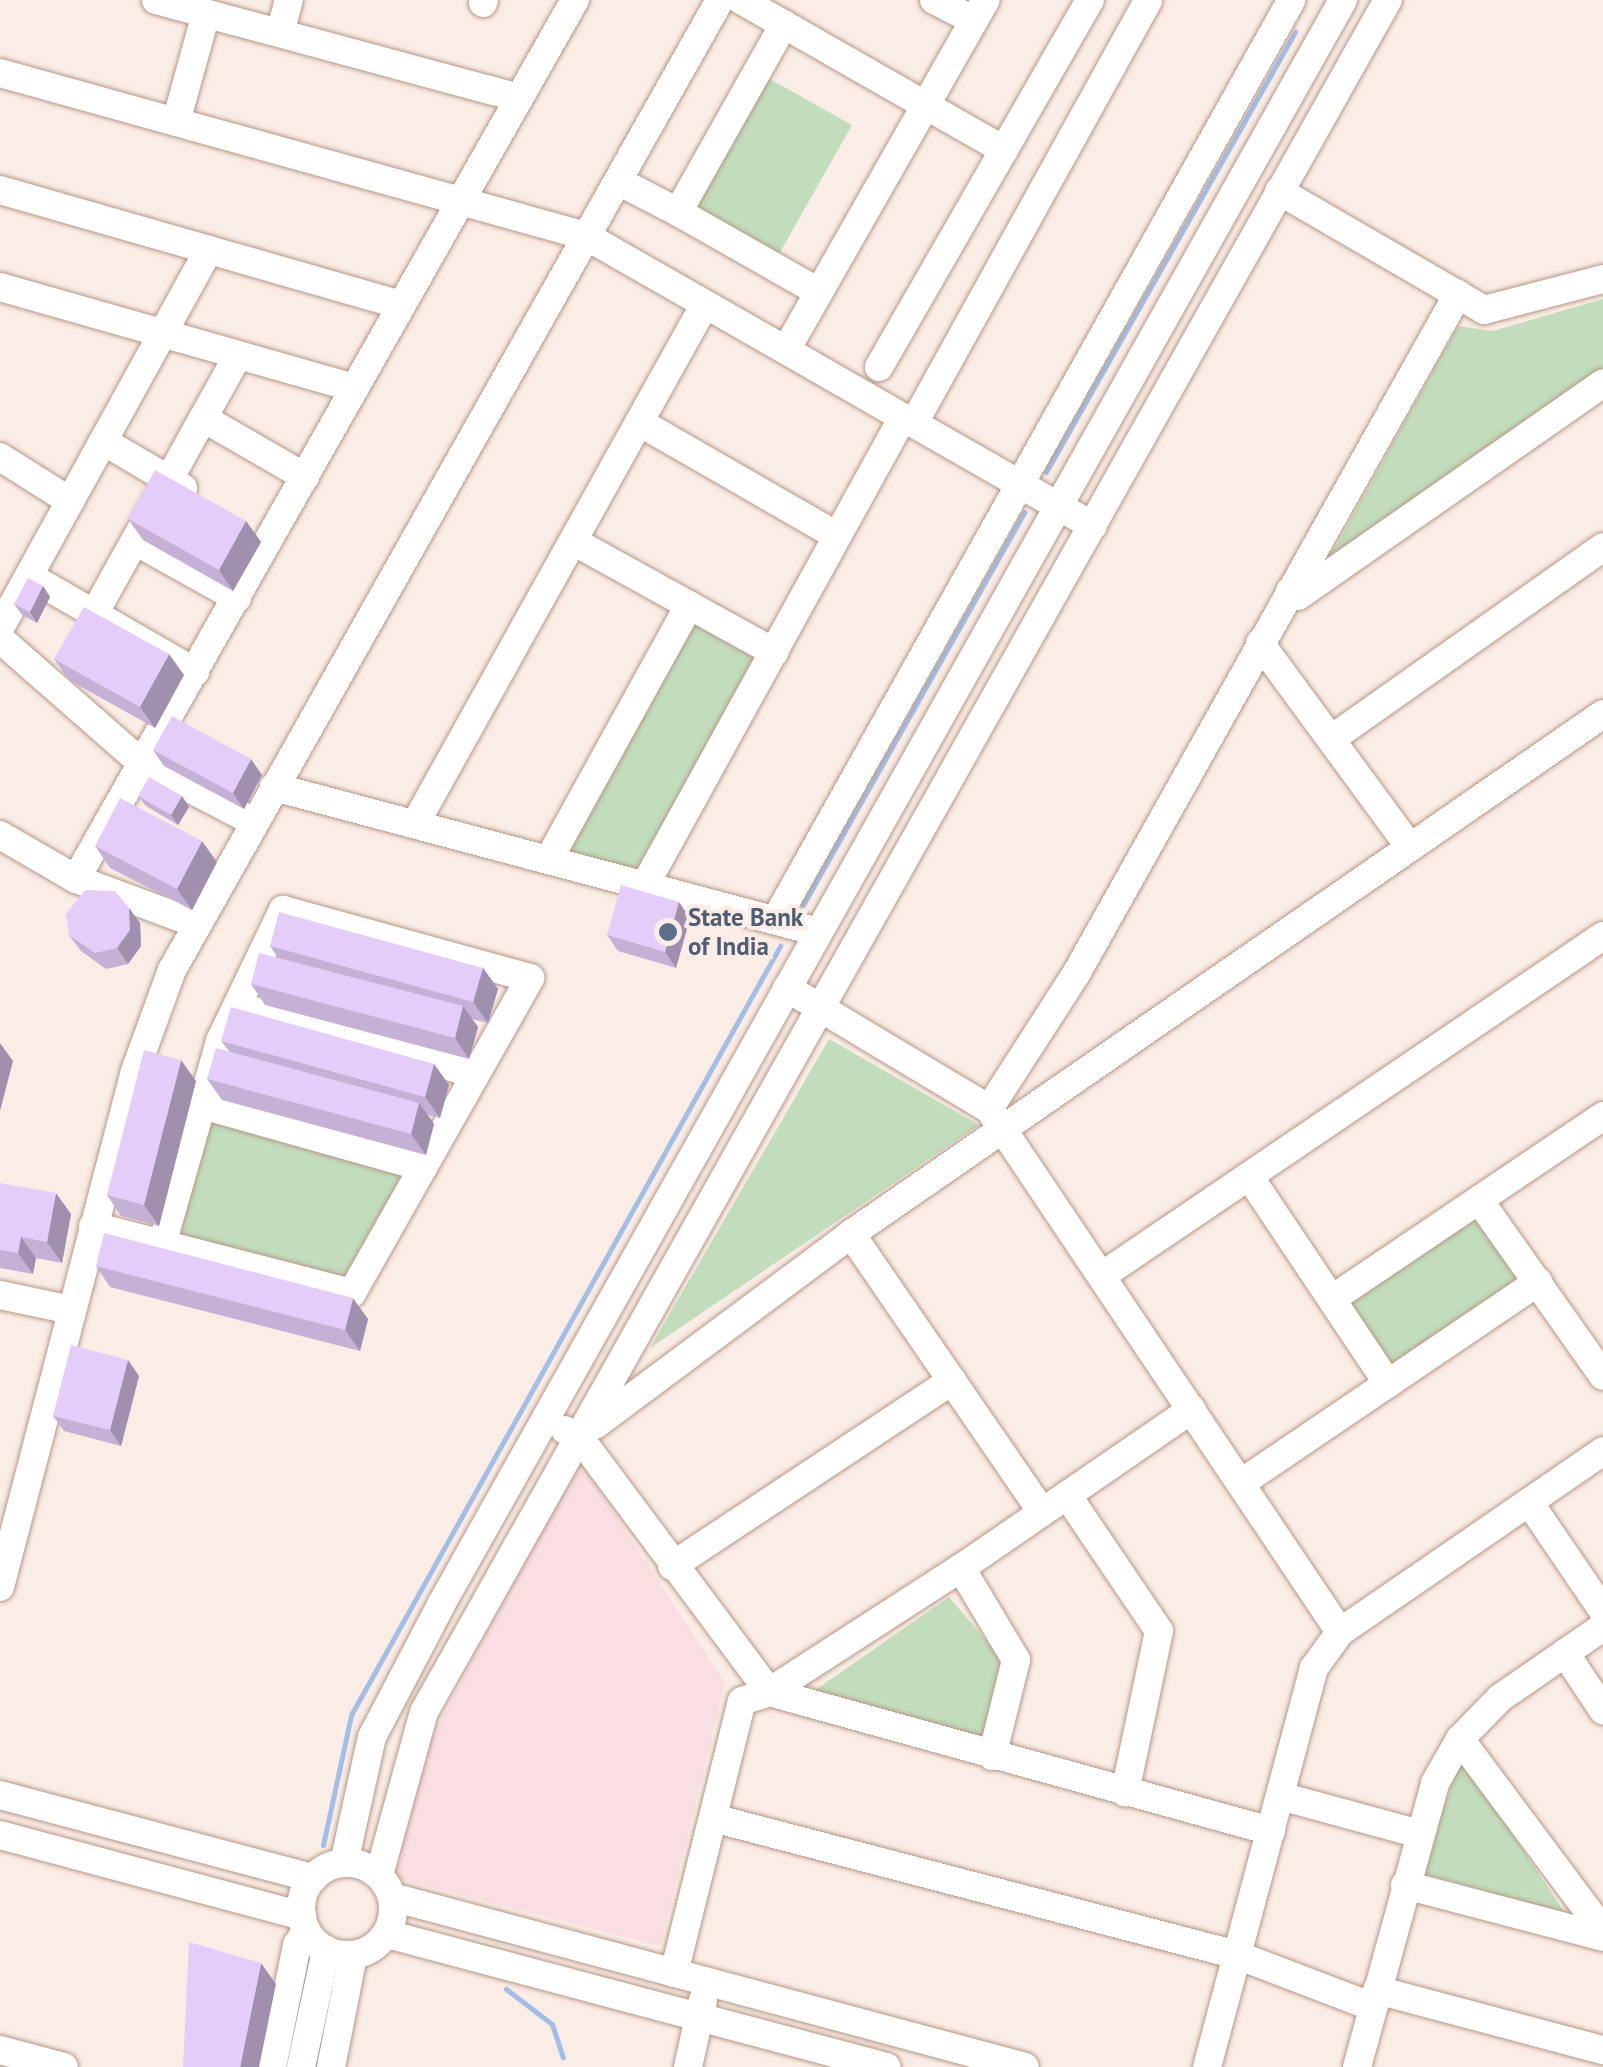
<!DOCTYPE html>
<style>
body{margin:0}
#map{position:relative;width:1603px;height:2067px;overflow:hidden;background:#faede5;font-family:"PT Sans",sans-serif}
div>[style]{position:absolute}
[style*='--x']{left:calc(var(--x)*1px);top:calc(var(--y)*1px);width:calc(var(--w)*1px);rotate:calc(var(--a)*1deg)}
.commercial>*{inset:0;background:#f9dee2}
.green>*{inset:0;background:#c1ddbc}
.stream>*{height:5px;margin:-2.5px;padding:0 2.5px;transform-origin:2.5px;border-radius:2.5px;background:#a2bee6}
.roads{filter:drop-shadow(0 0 2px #b69785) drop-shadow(0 0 2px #b69785)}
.minor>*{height:28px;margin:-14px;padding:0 14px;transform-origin:14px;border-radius:14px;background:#fff}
.minor>.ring{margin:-14px;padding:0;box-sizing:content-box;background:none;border:28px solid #fff;border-radius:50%}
.wall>*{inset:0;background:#c5b0d6}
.shaded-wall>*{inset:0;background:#a090ae}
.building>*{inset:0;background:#e5cdf9}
.dots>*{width:28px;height:28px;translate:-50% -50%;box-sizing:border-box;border:5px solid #faede5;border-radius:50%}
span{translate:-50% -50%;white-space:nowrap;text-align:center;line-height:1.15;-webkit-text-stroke:8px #faede5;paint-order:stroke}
.service-label{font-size:25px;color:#4e5e75;font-weight:700}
.left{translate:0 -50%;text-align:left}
</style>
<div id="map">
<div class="commercial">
<div style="clip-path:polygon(578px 1458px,725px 1683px,660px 1946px,395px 1878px,427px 1746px)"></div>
</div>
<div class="green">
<div style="clip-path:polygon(768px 78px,852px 125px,779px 254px,695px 207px)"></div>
<div style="clip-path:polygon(1603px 299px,1603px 368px,1327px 562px,1458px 326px,1493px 331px)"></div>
<div style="clip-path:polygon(696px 622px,757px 656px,636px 871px,566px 853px)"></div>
<div style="clip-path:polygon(829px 1039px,979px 1125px,650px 1348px)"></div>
<div style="clip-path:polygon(212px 1119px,406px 1170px,343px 1279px,177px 1235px)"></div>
<div style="clip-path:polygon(1480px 1213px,1526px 1282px,1395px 1371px,1348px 1302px)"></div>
<div style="clip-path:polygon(949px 1597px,1002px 1659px,983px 1741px,808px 1695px)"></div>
<div style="clip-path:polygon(1462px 1757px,1564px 1912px,1420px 1873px)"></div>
</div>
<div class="stream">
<div style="--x:1046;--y:472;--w:506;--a:-60.49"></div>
<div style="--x:803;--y:905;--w:451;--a:-60.6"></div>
<div style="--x:323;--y:1845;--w:133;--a:-77.8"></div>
<div style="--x:351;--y:1715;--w:881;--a:-60.84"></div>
<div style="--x:506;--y:1989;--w:58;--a:37.3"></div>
<div style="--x:552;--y:2024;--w:35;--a:72"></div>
</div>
<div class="roads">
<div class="minor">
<div style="--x:156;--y:0;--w:376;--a:15.1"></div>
<div style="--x:741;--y:0;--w:303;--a:29.7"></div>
<div style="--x:934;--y:0;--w:44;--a:27.1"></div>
<div style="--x:483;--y:3;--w:3;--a:-72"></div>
<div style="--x:784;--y:24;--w:216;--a:119.4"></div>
<div style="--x:678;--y:212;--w:162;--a:29.6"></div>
<div style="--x:280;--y:33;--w:34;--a:-75"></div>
<div style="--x:0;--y:73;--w:608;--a:15.54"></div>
<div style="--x:586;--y:236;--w:584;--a:29.77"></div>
<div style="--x:176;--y:122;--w:112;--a:-74.5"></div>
<div style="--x:618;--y:181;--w:68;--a:27.3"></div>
<div style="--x:0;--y:190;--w:418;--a:16"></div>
<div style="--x:1279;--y:191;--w:237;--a:30.1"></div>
<div style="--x:1484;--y:310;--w:123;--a:-14.6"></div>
<div style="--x:0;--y:287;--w:369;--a:15.9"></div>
<div style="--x:786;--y:350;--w:403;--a:-60.3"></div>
<div style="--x:879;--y:367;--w:423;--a:-60.1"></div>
<div style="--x:203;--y:418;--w:118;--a:30"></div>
<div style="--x:639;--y:422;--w:228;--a:29.9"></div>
<div style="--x:914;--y:423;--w:483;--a:-61"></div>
<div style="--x:103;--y:441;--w:93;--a:30.4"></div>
<div style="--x:0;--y:457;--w:83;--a:32.2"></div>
<div style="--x:135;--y:541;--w:117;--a:29.2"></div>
<div style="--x:573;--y:541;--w:230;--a:28.9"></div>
<div style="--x:29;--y:576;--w:192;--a:30"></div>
<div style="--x:1290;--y:591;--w:9;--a:32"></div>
<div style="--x:1298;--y:596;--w:372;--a:-34.9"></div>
<div style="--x:94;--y:614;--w:296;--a:-60.9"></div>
<div style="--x:0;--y:628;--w:432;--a:-61.1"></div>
<div style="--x:0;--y:639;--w:190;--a:41.2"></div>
<div style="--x:143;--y:764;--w:125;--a:27.6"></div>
<div style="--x:1260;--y:643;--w:253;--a:53.7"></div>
<div style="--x:1334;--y:737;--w:329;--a:-35.2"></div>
<div style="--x:274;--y:787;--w:563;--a:14.92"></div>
<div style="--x:415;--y:824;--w:595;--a:-60.85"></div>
<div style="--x:0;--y:835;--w:88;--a:30.1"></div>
<div style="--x:76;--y:879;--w:129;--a:20.4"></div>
<div style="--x:549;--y:859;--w:290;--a:-61.1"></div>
<div style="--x:76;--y:879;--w:1011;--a:-60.42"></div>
<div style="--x:645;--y:885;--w:534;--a:-61.13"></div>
<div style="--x:776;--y:919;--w:1053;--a:-60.71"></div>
<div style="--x:787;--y:988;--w:235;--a:30.9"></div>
<div style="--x:989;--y:1109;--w:630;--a:56.13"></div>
<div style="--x:237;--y:1006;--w:248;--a:15.9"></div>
<div style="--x:202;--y:1105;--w:230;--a:15.7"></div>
<div style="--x:989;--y:1109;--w:161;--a:-57.2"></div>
<div style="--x:1076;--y:974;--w:780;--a:-60.67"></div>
<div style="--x:1249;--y:1176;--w:250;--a:56.2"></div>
<div style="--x:1479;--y:1200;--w:215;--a:54.8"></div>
<div style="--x:93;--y:1226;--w:71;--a:14.6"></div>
<div style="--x:162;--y:1244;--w:196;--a:14.5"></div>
<div style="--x:352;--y:1293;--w:362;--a:-60.5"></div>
<div style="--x:530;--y:978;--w:256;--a:-164.6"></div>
<div style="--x:283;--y:910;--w:145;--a:115.7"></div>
<div style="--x:220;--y:1041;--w:211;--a:105.9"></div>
<div style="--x:851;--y:1234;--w:337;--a:55.5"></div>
<div style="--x:1103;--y:1275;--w:604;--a:-34.14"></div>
<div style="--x:0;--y:1295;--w:73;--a:11.9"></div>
<div style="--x:1332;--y:1299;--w:327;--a:-34"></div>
<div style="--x:595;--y:1425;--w:319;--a:-36.7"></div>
<div style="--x:851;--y:1234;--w:914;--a:-34.66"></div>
<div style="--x:565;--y:1430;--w:17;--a:28"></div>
<div style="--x:580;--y:1438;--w:317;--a:53.3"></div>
<div style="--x:769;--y:1692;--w:521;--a:15.48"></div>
<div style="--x:1241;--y:1483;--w:359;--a:-34.1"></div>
<div style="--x:1067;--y:1495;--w:164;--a:55.9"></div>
<div style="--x:1159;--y:1631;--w:165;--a:101.9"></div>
<div style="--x:1529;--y:1502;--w:132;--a:55.8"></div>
<div style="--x:672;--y:1566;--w:336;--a:-33.5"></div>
<div style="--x:961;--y:1568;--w:107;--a:59.1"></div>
<div style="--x:1016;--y:1660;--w:99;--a:104"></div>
<div style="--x:0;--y:1587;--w:533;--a:-75.34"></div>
<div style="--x:135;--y:1071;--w:108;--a:-69.9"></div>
<div style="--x:172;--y:970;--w:1114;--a:-60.54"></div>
<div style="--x:1565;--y:1653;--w:69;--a:56.3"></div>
<div style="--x:1460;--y:1739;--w:221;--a:53.3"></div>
<div style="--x:0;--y:1795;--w:324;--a:14.9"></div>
<div style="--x:1280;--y:1796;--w:145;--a:15.2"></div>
<div style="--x:713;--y:1818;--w:542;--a:14.65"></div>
<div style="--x:1237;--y:1955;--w:146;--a:20.9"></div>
<div style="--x:0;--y:1835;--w:313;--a:15"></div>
<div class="ring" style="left:301px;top:1863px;width:64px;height:64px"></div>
<div style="--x:344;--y:1863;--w:129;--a:-77.5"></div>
<div style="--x:372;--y:1737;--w:151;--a:-62.4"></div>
<div style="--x:442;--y:1603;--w:1839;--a:-60.66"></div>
<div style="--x:379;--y:1875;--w:169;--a:-74.6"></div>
<div style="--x:424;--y:1712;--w:1965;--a:-60.62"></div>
<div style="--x:1405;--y:1885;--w:205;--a:14.7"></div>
<div style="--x:392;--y:1897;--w:655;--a:15.03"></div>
<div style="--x:387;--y:1934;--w:517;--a:14.9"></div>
<div style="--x:674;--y:1973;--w:280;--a:-76"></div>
<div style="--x:742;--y:1701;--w:28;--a:-18"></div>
<div style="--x:769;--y:1692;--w:229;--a:-32.9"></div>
<div style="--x:961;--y:1568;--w:280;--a:-34.5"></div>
<div style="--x:1377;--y:1990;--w:234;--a:14.9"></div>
<div style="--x:0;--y:2050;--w:66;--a:14.9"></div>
<div style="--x:272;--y:2067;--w:125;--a:-78.4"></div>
<div style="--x:297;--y:1945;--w:17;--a:-57"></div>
<div style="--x:301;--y:2067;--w:120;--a:-77.9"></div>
<div style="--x:331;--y:2067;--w:113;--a:-78.8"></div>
<div style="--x:688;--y:2067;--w:69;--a:-77.4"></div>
<div style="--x:1207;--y:2067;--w:413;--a:-75"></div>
<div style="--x:1314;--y:1668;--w:44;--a:-54.2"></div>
<div style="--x:1340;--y:1632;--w:319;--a:-34.5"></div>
<div style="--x:1357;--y:2067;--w:295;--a:-74.6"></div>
<div style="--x:1435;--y:1783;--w:51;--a:-60.4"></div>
<div style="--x:1460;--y:1739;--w:57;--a:-45.7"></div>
<div style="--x:1500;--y:1698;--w:125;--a:-34.6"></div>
</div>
</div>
<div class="wall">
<div style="clip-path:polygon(128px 519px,246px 521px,261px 542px,233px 591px,143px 540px)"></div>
<div style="clip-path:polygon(43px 586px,50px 597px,37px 623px,22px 615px,14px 604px)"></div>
<div style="clip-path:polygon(54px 659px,184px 675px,155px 728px,69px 680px)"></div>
<div style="clip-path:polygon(153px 750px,262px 775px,244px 809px,164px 766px)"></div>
<div style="clip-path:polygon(138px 796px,182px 796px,189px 807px,178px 825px,146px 806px)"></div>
<div style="clip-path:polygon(95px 846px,217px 862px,192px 910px,110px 868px)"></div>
<div style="clip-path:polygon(679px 902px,690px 918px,676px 968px,618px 951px,607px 935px)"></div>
<div style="clip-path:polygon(129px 908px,140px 923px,141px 946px,128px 964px,106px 969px,81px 951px,69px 935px)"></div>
<div style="clip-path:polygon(270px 946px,483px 968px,498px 989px,488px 1023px,472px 1019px,478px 1027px,469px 1059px,265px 1005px,251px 984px,278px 958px)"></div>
<div style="clip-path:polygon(221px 1041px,434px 1064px,449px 1085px,440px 1118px,428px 1115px,434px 1124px,426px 1155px,222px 1100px,207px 1079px,229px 1051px)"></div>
<div style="clip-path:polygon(196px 1081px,159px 1226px,121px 1216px,107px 1195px)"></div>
<div style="clip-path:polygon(0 1183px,71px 1214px,62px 1263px,36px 1258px,33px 1274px,0 1268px)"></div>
<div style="clip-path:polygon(96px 1266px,368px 1319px,360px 1351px,110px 1287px)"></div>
<div style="clip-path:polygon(128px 1360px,139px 1376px,121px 1446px,64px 1431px,53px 1416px)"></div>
</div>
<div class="shaded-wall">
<div style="clip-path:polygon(246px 521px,261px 542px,233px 591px,219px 570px)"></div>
<div style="clip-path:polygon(43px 586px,50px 597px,37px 623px,30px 612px)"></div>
<div style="clip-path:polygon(169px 654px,184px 675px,155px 728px,140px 707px)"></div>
<div style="clip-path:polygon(251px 759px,262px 775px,244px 809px,233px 793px)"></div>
<div style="clip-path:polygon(182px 796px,189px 807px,178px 825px,171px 815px)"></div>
<div style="clip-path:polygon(202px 841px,217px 862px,192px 910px,177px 889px)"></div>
<div style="clip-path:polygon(679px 902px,690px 918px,676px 968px,665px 952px)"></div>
<div style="clip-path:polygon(129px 908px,140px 923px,141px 946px,128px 964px,117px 948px)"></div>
<div style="clip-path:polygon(483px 968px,498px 989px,488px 1023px,473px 1002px)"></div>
<div style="clip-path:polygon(463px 1006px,478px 1027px,469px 1059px,455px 1038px)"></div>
<div style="clip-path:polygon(0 1043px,13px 1061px,0 1111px)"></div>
<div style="clip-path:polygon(181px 1060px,196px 1081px,159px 1226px,144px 1205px)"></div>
<div style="clip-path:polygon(434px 1064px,449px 1085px,440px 1118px,425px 1097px)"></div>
<div style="clip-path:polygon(419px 1103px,434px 1124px,426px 1155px,411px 1134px)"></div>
<div style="clip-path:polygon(56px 1193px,71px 1214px,62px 1263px,47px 1242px)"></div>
<div style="clip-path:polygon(21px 1237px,36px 1258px,33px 1274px,18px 1253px)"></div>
<div style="clip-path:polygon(353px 1298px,368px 1319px,360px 1351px,345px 1330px)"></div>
<div style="clip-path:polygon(128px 1360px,139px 1376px,121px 1446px,110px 1430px)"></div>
<div style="clip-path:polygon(261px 1963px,276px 1984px,259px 2067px,240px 2067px)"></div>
</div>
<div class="building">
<div style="clip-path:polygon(155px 470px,246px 521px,219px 570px,128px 519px)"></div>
<div style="clip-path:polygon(28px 578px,43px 586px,30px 612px,14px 604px)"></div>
<div style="clip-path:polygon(84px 607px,169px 654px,140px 707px,54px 659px)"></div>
<div style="clip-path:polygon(172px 716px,251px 759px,233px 793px,153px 750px)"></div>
<div style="clip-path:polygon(149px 777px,182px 796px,171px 815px,138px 796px)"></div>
<div style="clip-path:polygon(120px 798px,202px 841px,177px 889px,95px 846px)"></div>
<div style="clip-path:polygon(621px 885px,679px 902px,665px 952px,607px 935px)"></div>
<div style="clip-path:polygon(85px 890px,115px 891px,129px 908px,130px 930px,117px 948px,95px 953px,69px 935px,66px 914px)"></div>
<div style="clip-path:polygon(279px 912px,483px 968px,473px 1002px,270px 946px)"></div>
<div style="clip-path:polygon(259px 953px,463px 1006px,455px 1038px,251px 984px)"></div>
<div style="clip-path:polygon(231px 1007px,434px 1064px,425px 1097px,221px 1041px)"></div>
<div style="clip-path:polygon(216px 1048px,419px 1103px,411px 1134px,207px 1079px)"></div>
<div style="clip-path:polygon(144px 1050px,181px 1060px,144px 1205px,107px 1195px)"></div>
<div style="clip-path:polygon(0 1183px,56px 1193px,47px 1242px,21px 1237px,18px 1253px,0 1250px)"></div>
<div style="clip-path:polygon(104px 1233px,353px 1298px,345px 1330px,96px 1266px)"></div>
<div style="clip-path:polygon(71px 1345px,128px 1360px,110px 1430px,53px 1416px)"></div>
<div style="clip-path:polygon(189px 1942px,261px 1963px,240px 2067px,183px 2067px)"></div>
</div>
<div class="dots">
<div style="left:668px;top:932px;background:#5c6f8a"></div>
</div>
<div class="service-label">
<span class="left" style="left:688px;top:932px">State Bank<br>of India</span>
</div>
</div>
